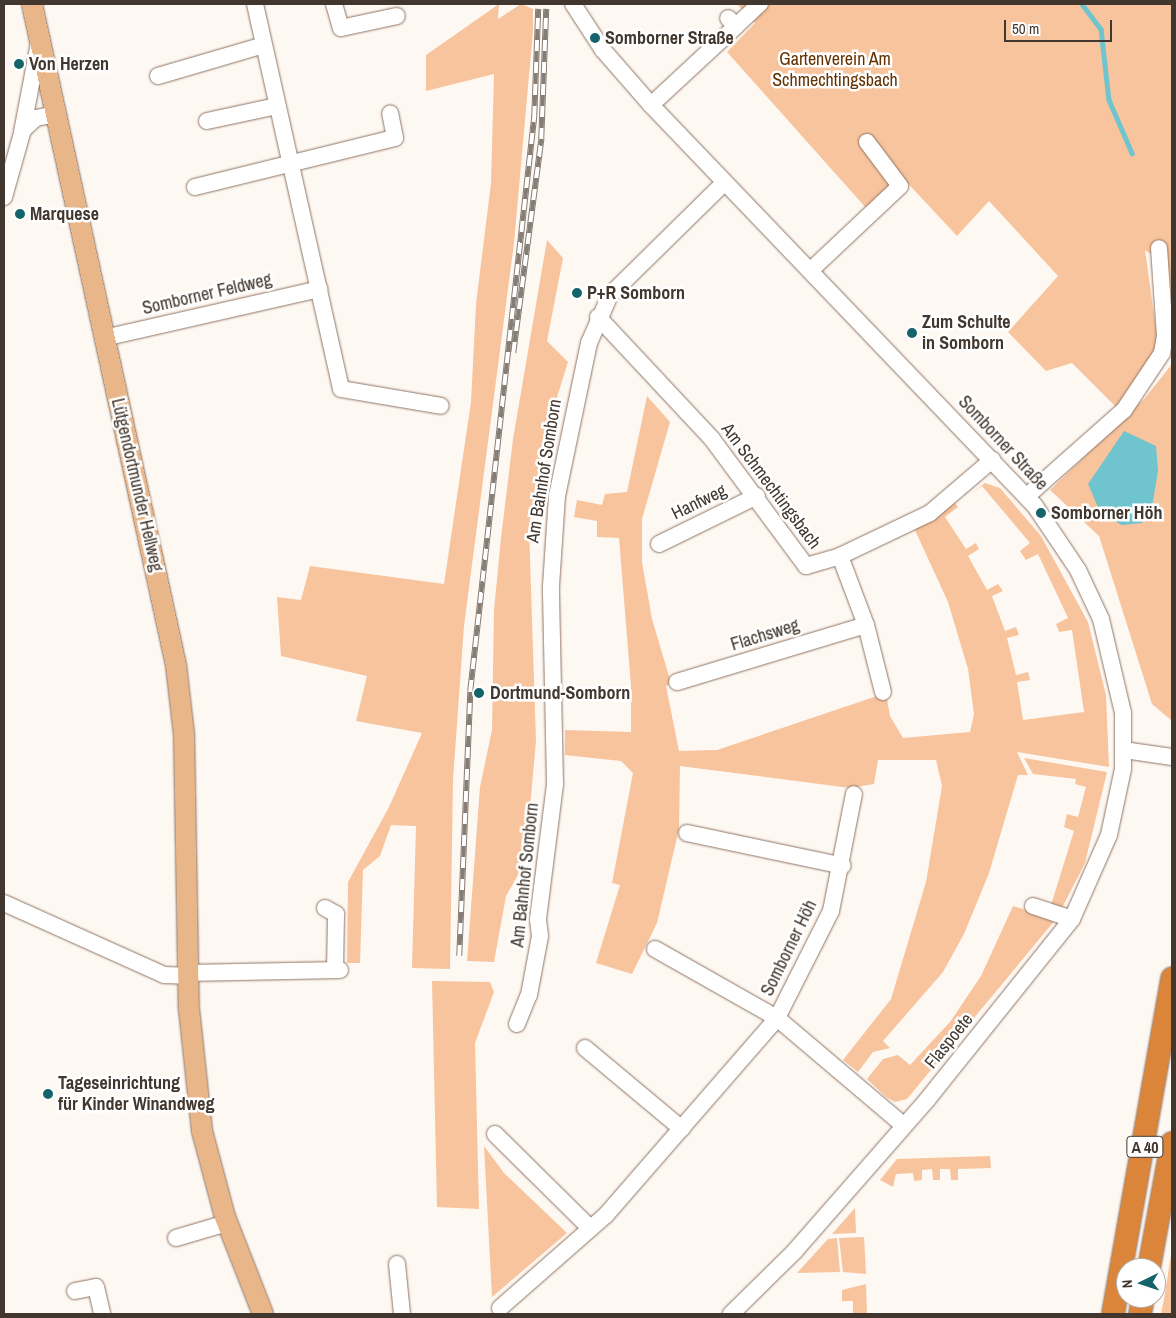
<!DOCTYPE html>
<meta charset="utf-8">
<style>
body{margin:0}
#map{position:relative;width:1176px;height:1318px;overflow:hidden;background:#fef8f3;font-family:"Archivo Narrow",sans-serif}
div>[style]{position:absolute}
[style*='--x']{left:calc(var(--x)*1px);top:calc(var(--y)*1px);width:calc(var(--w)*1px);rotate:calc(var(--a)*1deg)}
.green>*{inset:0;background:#f7c49e}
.water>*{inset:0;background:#70c4cd}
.stream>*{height:4.5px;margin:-2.25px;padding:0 2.25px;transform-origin:2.25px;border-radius:2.25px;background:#70c4cd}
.roads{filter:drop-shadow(0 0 1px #8e7461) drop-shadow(0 0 1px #8e7461)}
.minor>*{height:16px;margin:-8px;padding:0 8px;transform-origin:8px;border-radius:8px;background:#fff}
.major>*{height:20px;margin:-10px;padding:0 10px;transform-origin:10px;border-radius:10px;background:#e9b689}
.highway>*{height:22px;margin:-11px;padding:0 11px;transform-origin:11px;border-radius:11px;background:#db853a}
.rail>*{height:5.5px;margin-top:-2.75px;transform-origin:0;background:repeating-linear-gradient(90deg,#fff 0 11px,#867d75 0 22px);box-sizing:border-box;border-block:1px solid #867d75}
.dots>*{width:14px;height:14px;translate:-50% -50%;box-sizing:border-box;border:2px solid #fff;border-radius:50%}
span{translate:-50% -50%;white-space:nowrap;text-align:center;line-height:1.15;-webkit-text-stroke:5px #fff;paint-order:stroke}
.shield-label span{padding:1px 4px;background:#fff;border:1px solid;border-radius:4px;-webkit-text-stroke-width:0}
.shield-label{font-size:16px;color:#42372e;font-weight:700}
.poi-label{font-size:18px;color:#42372e;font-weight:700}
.left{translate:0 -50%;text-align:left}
.park-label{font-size:18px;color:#633200}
.street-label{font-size:18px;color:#42372e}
.frame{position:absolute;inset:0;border:5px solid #42372e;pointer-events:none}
.north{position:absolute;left:1116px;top:1258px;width:50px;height:50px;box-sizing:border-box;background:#fff;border:1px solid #b3afab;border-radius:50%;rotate:266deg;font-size:14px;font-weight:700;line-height:20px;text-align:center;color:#42372e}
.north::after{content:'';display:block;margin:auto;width:18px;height:22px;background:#15646b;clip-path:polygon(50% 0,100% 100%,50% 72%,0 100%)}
.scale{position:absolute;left:1004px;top:20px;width:108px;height:22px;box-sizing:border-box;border:2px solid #42372e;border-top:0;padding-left:6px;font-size:15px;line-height:18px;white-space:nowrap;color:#42372e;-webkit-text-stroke:4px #fff;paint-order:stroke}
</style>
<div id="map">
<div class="green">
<div style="clip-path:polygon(499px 4px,498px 19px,521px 4px,533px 9px,533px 31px,514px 243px,464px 626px,453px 780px,450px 969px,412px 968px,416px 826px,391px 825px,380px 856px,363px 870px,360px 963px,347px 963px,348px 882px,389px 807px,422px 733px,356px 721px,367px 676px,281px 656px,277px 597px,301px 600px,310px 566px,444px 584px,471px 402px,476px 304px,491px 183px,494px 74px,426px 91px,426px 55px)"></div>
<div style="clip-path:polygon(737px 4px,1172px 4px,1172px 301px,1168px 266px,1145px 250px,1158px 343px,1149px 366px,1118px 409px,1072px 363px,1046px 371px,1008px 332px,1058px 276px,989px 201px,957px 236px,901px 176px,866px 208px,727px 52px,755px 23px)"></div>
<div style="clip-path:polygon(547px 240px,563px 258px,547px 341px,568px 362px,543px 442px,529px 527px,536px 741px,525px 863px,506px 896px,494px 962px,467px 961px,480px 787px,492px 730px,494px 610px,501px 538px,513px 439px)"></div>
<div style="clip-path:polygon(1172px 364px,1172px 721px,1152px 704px,1099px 536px,1050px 490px,1145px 398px)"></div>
<div style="clip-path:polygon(647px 396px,670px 422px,642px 519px,642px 562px,652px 619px,671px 683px,666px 686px,679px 751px,717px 750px,886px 693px,890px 716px,903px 738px,970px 732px,974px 714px,968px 669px,948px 602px,914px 528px,955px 503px,958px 507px,945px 517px,966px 549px,976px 543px,979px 549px,968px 556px,987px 590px,998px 584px,1003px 591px,992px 596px,1005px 631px,1016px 627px,1019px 635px,1007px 638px,1016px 675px,1028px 672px,1030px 680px,1017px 682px,1023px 720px,1084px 712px,1072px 630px,1059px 632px,1056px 624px,1068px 618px,1038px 554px,1026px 560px,1020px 551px,1030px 543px,982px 486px,970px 494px,985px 483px,1000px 488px,1041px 536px,1088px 622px,1106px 695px,1109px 767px,1017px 752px,1028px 775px,1018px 775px,989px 873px,964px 934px,943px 972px,883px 1041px,890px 1048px,873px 1052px,858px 1072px,843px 1060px,891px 999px,926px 882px,942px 786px,936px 760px,878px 760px,874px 784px,850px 788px,680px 766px,679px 829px,657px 923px,632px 974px,596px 963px,620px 885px,612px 883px,633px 773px,621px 761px,565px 755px,565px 730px,631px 732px,631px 686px,619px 538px,597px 537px,597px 521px,574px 517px,577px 500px,602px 505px,605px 494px,627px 492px)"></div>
<div style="clip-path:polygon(1024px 758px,1107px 772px,1085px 863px,1062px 908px,1051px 905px,1074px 831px,1064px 827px,1067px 814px,1078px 817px,1086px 787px,1075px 784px,1076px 779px,1033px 774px)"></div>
<div style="clip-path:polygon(1013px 906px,1056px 919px,907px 1099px,895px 1102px,886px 1097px,867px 1079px,883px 1059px,898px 1055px,910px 1065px,950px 1022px,981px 976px)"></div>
<div style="clip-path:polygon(432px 981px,490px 982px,494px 992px,475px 1043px,479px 1209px,437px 1207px)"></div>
<div style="clip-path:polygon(484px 1146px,504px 1173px,567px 1233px,492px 1297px)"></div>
<div style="clip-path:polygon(990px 1156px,991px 1168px,958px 1169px,958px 1180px,951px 1180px,950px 1169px,940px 1169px,940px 1180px,933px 1180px,932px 1169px,922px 1170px,922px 1180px,914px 1181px,913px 1173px,896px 1174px,893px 1187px,880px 1180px,897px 1159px)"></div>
<div style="clip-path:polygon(855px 1208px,856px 1233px,832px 1234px)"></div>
<div style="clip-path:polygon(864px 1237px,866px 1274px,843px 1272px,839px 1238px)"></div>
<div style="clip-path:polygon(837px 1238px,840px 1272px,797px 1273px,828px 1239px)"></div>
<div style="clip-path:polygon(1172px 1249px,1172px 1314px,1161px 1314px,1164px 1299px)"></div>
<div style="clip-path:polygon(866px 1284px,867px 1314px,853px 1314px,853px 1301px,842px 1301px,842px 1290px)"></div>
</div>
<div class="water">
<div style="clip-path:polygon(1124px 431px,1156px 446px,1158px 471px,1152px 507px,1142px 523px,1122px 525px,1101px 514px,1088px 484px)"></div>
</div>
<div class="stream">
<div style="--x:1082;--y:4;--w:31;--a:53"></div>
<div style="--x:1101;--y:29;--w:71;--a:83.6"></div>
<div style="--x:1109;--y:100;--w:58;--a:66.5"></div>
</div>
<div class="roads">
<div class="minor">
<div style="--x:255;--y:4;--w:394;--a:77.4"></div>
<div style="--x:341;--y:389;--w:101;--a:9.6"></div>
<div style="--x:334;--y:4;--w:25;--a:74"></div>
<div style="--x:341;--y:28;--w:57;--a:-12.1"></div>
<div style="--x:573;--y:4;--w:55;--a:56.9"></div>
<div style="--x:603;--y:50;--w:73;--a:48.9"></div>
<div style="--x:651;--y:105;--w:555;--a:46.24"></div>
<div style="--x:1035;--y:506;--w:77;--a:56.1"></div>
<div style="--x:1078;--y:570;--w:54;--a:64.9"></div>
<div style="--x:1101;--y:619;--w:97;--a:76.8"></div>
<div style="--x:1123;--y:713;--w:56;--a:90"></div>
<div style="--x:1123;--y:769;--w:67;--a:102"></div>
<div style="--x:1109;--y:835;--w:92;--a:113.8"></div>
<div style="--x:1072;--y:919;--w:232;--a:128.7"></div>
<div style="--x:927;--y:1100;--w:201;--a:131.2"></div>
<div style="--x:795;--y:1251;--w:90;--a:135.5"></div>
<div style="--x:736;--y:26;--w:33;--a:-43"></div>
<div style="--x:158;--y:76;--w:110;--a:-16.3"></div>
<div style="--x:651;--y:105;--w:116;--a:-42.9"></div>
<div style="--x:736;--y:26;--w:11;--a:-135"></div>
<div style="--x:207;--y:121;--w:72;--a:-12.1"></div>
<div style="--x:22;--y:132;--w:91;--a:-79.2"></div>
<div style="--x:195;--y:187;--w:206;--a:-13.8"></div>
<div style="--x:395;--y:138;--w:25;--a:-101"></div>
<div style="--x:4;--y:197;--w:70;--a:-74.2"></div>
<div style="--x:23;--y:130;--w:18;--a:-43"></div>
<div style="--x:36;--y:118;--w:20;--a:-11"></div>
<div style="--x:811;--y:270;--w:122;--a:-43.3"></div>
<div style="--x:900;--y:186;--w:55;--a:-126.9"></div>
<div style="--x:598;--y:317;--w:167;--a:46.9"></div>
<div style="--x:712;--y:439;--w:158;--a:53.5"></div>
<div style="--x:806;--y:566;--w:35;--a:-16"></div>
<div style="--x:840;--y:556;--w:100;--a:-25.5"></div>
<div style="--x:930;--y:513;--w:82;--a:-40.5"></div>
<div style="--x:104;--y:338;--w:221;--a:-12.8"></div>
<div style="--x:1027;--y:496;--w:130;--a:-41.6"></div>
<div style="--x:1124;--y:410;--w:69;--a:-56.3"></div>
<div style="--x:1162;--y:353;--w:17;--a:-80"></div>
<div style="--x:1165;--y:336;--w:88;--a:-93.9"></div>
<div style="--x:659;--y:544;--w:109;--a:-26.1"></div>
<div style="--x:840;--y:556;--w:74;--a:69.4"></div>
<div style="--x:866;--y:625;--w:69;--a:75.8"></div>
<div style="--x:677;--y:682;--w:197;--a:-16.8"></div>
<div style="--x:1124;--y:750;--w:49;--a:8.3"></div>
<div style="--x:687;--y:833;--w:159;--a:11.9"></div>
<div style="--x:4;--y:903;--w:175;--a:24.2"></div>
<div style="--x:164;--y:975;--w:23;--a:2"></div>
<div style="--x:1033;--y:906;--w:41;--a:18.4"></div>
<div style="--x:325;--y:908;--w:13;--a:29"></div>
<div style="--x:336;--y:914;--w:56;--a:91"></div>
<div style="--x:655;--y:949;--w:140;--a:29.5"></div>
<div style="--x:777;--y:1018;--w:165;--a:40.3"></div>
<div style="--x:187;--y:973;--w:153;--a:-1.1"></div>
<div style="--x:517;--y:1024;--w:31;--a:-68"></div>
<div style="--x:529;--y:995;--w:60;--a:-79.4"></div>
<div style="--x:540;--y:936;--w:17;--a:-97"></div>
<div style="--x:538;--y:919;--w:136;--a:-82.8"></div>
<div style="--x:555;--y:784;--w:198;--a:-91.2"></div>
<div style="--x:551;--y:586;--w:90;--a:-86.2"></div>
<div style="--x:557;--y:496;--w:156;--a:-78.2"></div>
<div style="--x:589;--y:343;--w:52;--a:-66.4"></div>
<div style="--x:610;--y:295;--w:160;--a:-44.5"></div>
<div style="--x:585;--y:1048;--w:126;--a:39.9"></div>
<div style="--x:495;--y:1134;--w:134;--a:44.7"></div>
<div style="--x:176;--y:1238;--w:53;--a:-16.4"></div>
<div style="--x:397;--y:1264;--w:50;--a:84.3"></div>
<div style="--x:75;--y:1291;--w:21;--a:-11"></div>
<div style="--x:96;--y:1287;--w:28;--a:77"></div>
<div style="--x:500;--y:1308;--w:141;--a:-41.3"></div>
<div style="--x:606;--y:1215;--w:261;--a:-49"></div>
<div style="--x:777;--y:1018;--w:120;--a:-63.2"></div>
<div style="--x:831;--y:911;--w:119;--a:-78.9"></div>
</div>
<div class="major">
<div style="--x:32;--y:4;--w:677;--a:77.71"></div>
<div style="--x:176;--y:665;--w:69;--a:83.4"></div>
<div style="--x:184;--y:734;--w:275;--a:89"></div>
<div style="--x:189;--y:1009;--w:123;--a:83.9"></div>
<div style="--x:202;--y:1131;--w:89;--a:75"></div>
<div style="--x:225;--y:1217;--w:104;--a:68.6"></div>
</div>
<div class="highway">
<div style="--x:1149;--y:1268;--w:127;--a:-79.6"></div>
<div style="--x:1113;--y:1314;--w:341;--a:-80"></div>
<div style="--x:1140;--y:1314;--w:16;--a:-79"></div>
</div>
</div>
<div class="rail">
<div style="--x:513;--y:353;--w:216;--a:-82.5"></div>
<div style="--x:541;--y:139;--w:130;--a:-87.8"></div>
<div style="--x:459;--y:956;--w:265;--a:-87.6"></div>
<div style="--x:470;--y:691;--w:578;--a:-83.64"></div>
<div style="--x:534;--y:117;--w:108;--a:-87.9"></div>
</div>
<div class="dots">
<div style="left:595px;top:38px;background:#15646b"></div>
<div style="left:19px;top:64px;background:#15646b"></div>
<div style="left:20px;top:214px;background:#15646b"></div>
<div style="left:577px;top:293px;background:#15646b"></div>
<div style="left:912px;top:333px;background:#15646b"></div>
<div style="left:1041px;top:513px;background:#15646b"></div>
<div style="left:479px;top:693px;background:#15646b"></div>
<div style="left:48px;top:1094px;background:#15646b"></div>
</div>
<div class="shield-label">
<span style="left:1145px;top:1147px">A 40</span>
</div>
<div class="poi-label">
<span class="left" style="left:605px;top:38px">Somborner Straße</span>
<span class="left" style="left:29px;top:64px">Von Herzen</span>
<span class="left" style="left:30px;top:214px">Marquese</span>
<span class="left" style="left:587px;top:293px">P+R Somborn</span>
<span class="left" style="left:922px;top:333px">Zum Schulte<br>in Somborn</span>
<span class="left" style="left:1051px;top:513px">Somborner Höh</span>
<span class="left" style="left:490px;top:693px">Dortmund-Somborn</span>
<span class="left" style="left:58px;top:1094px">Tageseinrichtung<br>für Kinder Winandweg</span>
</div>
<div class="park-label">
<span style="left:835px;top:70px">Gartenverein Am<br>Schmechtingsbach</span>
</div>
<div class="street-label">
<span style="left:207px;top:294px;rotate:-13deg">Somborner Feldweg</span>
<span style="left:1003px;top:443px;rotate:47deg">Somborner Straße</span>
<span style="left:544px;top:471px;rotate:-81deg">Am Bahnhof Somborn</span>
<span style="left:137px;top:485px;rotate:77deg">Lütgendortmunder Hellweg</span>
<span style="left:771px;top:486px;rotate:53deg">Am Schmechtingsbach</span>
<span style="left:699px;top:502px;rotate:-26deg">Hanfweg</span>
<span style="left:765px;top:635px;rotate:-17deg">Flachsweg</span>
<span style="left:525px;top:875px;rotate:-84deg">Am Bahnhof Somborn</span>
<span style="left:789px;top:948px;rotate:-64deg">Somborner Höh</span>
<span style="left:949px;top:1041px;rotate:-51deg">Flaspoete</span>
</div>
<div class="frame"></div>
<div class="north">N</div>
<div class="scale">50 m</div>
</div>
